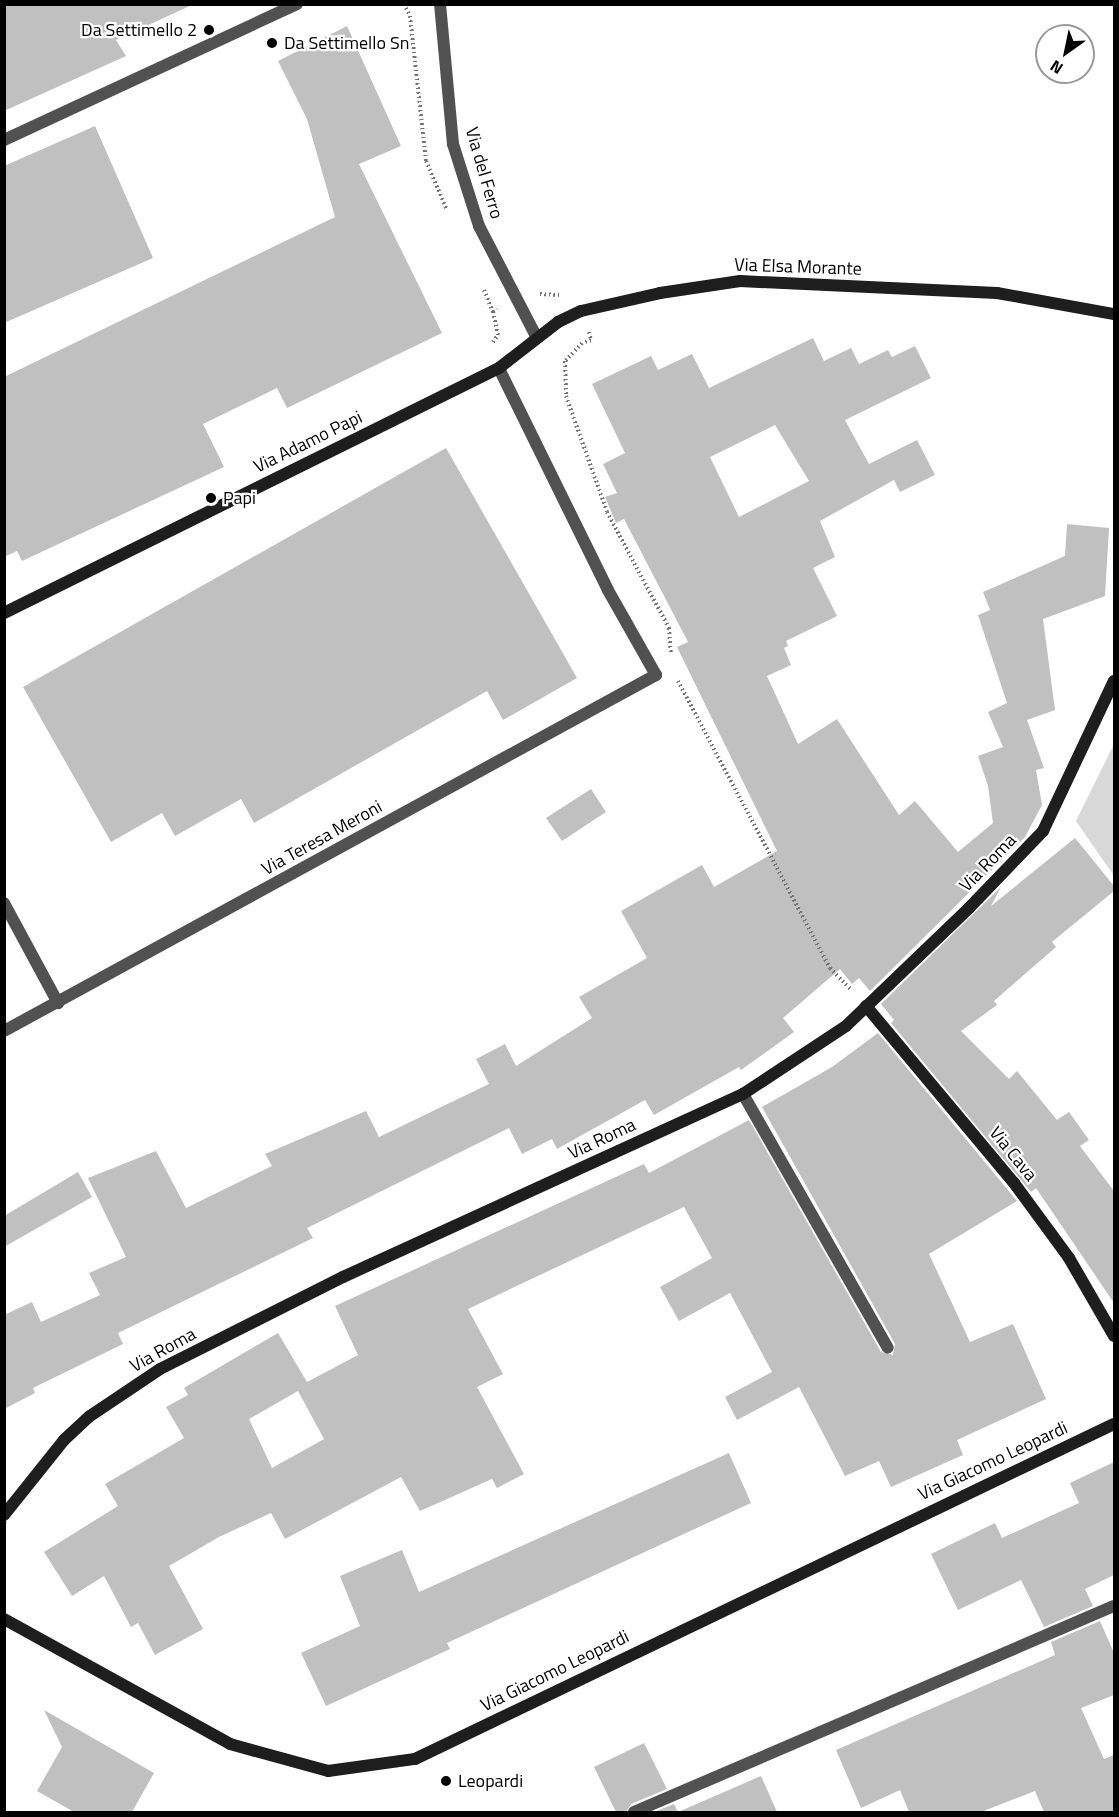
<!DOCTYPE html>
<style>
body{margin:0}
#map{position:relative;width:1119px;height:1817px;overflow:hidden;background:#fff;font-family:"Titillium Web",sans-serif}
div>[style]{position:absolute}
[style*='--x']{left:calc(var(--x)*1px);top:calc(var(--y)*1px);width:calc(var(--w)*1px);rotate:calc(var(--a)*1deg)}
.green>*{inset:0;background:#d8d8d8}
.building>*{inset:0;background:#c0c0c0}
.path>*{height:4px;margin-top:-2px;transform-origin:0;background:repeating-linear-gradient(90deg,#737373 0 1.5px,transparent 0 4.5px)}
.lane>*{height:12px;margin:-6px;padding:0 6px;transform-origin:6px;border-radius:6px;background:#515151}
.street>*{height:12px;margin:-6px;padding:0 6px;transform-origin:6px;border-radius:6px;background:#515151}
.secondary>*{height:12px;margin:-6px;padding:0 6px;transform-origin:6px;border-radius:6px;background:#1e1e1e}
.dots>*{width:16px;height:16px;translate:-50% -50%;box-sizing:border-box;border:3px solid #fff;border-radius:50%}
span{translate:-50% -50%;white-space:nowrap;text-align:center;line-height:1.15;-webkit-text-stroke:4.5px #fff;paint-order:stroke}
.poi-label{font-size:18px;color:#000}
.right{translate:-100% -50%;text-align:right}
.left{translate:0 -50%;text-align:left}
.street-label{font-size:18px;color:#000}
.frame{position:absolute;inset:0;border:6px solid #000;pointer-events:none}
.north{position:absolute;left:1035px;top:24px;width:60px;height:60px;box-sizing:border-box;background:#fff;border:2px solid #999;border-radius:50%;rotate:213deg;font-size:16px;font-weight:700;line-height:24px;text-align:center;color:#000}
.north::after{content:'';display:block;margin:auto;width:21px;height:27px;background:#000;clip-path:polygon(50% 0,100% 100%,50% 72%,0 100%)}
</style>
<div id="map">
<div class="green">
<div style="clip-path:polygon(1114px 744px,1114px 876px,1076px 821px)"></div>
</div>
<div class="building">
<div style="clip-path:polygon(4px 4px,194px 4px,116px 40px,126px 56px,4px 111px)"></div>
<div style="clip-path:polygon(347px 26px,401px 146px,359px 164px,442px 333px,287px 408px,277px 388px,203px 424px,224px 467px,22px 561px,17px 551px,4px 557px,4px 377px,335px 217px,307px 119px,278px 61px)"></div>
<div style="clip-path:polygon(95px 126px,153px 258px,4px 323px,4px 166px)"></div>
<div style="clip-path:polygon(evenodd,813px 338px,824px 361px,851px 348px,859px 364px,888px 350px,892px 357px,915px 346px,931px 378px,845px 420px,869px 464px,917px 440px,935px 475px,900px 492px,894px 480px,820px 521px,835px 557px,813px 568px,837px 616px,786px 641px,788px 646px,784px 648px,791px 665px,767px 676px,798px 744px,837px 719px,899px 815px,915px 801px,958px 852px,993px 823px,988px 786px,978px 756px,1003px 747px,988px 712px,1007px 703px,978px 615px,990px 610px,983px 592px,1065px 556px,1067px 524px,1109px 528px,1105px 596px,1043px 619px,1055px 710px,1027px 720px,1044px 768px,1036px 770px,1042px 805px,1025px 837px,870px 991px,859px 978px,852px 984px,840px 969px,783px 1018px,794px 1032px,741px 1070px,739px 1067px,654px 1115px,645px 1100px,557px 1149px,552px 1139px,522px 1154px,509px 1128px,307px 1228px,313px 1238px,118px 1333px,123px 1344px,33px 1388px,35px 1393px,4px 1409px,4px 1315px,32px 1302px,41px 1322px,100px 1295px,89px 1273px,126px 1257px,88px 1178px,156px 1151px,186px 1208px,272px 1166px,265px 1154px,366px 1111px,379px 1137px,489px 1084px,476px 1059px,505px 1044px,516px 1066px,592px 1018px,579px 997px,647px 958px,621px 911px,702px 865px,714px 887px,777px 851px,677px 647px,688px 642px,624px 519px,616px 523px,605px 497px,617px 493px,603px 464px,625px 453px,592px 384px,651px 356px,658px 370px,692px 354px,709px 388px,813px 338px,775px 425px,809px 481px,739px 517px,710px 457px,775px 425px)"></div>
<div style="clip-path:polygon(446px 448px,577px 678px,503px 720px,487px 691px,254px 823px,241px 799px,175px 836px,162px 813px,111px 842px,23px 687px)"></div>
<div style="clip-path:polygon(591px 789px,606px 812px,562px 841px,546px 818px)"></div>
<div style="clip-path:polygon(1075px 838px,1114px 886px,1114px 891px,1052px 942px,1056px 947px,994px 1001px,997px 1005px,961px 1031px,1009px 1079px,1017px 1071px,1057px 1120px,1069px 1112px,1089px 1140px,1080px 1146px,1114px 1191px,1114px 1303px,1036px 1188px,1031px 1192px,891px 1023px,894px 1020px,881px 1004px,1001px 887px,991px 906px)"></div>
<div style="clip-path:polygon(evenodd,878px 1033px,1017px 1201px,929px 1254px,970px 1342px,1013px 1324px,1046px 1399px,957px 1440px,963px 1455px,891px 1487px,879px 1461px,845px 1476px,799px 1387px,737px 1420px,725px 1397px,772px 1372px,730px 1293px,679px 1321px,660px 1287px,712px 1258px,684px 1207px,468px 1309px,503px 1374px,477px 1387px,524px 1474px,497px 1488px,492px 1479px,420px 1511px,401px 1477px,285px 1539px,271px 1513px,219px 1537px,169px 1566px,203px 1629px,155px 1655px,138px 1623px,131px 1627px,104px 1576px,72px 1596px,44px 1552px,118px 1506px,105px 1484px,184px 1438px,166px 1407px,188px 1395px,184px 1388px,278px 1333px,307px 1382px,358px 1355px,335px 1306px,644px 1164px,649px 1173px,749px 1120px,881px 1352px,893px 1355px,895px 1344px,762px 1107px,832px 1067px,878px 1033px,298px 1391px,324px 1439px,272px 1468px,249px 1419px,298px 1391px)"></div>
<div style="clip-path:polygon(78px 1172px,92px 1197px,4px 1247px,4px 1216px)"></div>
<div style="clip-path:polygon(729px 1453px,751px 1503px,447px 1643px,450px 1649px,326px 1706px,301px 1653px,360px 1626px,340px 1576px,402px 1550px,419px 1592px)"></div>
<div style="clip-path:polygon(1114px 1462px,1114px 1575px,1085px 1589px,1093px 1606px,1044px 1627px,1021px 1580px,958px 1610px,931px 1554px,995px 1523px,1002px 1538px,1079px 1503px,1070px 1483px)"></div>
<div style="clip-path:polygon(1100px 1621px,1114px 1653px,1114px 1695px,1081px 1708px,1104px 1759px,1114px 1755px,1114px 1812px,1044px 1812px,1035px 1791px,981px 1812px,909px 1812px,900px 1790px,861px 1808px,836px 1750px,1055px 1655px,1051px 1642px)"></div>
<div style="clip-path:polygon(44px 1710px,154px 1773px,132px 1812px,74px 1812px,37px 1791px,62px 1747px)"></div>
<div style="clip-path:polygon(644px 1743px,667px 1789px,631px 1804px,626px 1812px,616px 1812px,594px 1767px)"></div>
<div style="clip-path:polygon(761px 1776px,777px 1812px,654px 1812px,674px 1804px,678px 1812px)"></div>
</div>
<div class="path">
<div style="--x:404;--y:4;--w:13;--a:63"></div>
<div style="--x:410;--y:16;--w:146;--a:83.7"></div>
<div style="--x:426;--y:161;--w:53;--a:66.8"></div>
<div style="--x:484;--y:290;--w:24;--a:68"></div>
<div style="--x:493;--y:312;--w:5;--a:-37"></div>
<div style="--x:540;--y:294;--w:19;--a:3"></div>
<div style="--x:589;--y:332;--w:8;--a:76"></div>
<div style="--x:591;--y:340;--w:9;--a:162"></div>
<div style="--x:582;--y:343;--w:25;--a:133"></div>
<div style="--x:565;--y:361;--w:35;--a:88"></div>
<div style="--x:566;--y:396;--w:123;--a:70.5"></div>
<div style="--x:607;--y:512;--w:132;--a:61.9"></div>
<div style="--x:669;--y:628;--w:26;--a:86"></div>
<div style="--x:493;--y:342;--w:9;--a:-54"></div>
<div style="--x:498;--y:335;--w:24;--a:-102"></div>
<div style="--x:678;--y:681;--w:325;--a:62.1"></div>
<div style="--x:830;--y:968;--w:30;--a:46"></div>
</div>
<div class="lane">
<div style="--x:743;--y:1094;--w:292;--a:60.3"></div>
</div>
<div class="street">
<div style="--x:440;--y:4;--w:141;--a:84.7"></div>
<div style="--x:453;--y:144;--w:86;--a:72.4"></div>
<div style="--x:479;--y:226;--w:126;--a:62.6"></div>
<div style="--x:4;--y:140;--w:323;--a:-24.9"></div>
<div style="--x:4;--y:903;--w:114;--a:61.6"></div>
<div style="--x:4;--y:1031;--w:743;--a:-28.64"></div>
<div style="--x:656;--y:675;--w:98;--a:-119.5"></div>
<div style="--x:608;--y:590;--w:247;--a:-116.2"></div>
<div style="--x:634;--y:1812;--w:522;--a:-23.23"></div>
</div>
<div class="secondary">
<div style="--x:4;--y:613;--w:552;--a:-26.33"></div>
<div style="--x:499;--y:368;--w:75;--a:-37.9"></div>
<div style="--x:558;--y:322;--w:25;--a:-26"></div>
<div style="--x:581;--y:311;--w:81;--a:-12.8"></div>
<div style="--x:660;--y:293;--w:81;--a:-8.5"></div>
<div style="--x:740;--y:281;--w:257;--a:2.7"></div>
<div style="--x:997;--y:293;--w:119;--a:10.2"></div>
<div style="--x:866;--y:1006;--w:231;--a:50.1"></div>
<div style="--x:1014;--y:1183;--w:93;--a:53.7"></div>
<div style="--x:1069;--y:1258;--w:90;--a:60"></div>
<div style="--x:4;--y:1515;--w:96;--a:-51.3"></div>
<div style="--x:64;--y:1440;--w:35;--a:-43"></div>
<div style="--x:90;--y:1416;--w:84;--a:-33.9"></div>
<div style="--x:160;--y:1369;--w:205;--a:-26.7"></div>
<div style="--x:343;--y:1277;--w:440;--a:-24.6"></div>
<div style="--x:743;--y:1094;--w:123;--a:-33.4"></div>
<div style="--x:846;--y:1026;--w:170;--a:-43.8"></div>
<div style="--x:969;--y:908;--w:107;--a:-46.1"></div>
<div style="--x:1043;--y:831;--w:166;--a:-64.7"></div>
<div style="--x:4;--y:1619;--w:258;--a:28.9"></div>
<div style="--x:230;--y:1744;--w:102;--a:15.4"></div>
<div style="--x:328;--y:1771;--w:88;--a:-7.9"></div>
<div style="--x:415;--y:1759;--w:775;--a:-25.61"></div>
</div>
<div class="dots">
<div style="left:209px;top:30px;background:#000"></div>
<div style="left:272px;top:43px;background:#000"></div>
<div style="left:211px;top:498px;background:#000"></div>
<div style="left:446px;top:1781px;background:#000"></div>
</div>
<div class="poi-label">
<span class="right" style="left:197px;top:30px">Da Settimello 2</span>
<span class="left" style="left:284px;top:43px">Da Settimello Sn</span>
<span class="left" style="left:223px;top:498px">Papi</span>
<span class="left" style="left:458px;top:1781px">Leopardi</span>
</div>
<div class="street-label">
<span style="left:484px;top:173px;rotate:74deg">Via del Ferro</span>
<span style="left:798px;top:267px;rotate:2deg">Via Elsa Morante</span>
<span style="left:308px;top:442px;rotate:-26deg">Via Adamo Papi</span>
<span style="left:322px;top:838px;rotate:-29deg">Via Teresa Meroni</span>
<span style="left:988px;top:863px;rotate:-46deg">Via Roma</span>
<span style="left:602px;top:1139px;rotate:-25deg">Via Roma</span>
<span style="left:1013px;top:1154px;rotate:51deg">Via Cava</span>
<span style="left:163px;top:1350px;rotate:-29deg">Via Roma</span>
<span style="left:993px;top:1461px;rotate:-25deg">Via Giacomo Leopardi</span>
<span style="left:555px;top:1671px;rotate:-26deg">Via Giacomo Leopardi</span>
</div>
<div class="frame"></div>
<div class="north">N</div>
</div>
